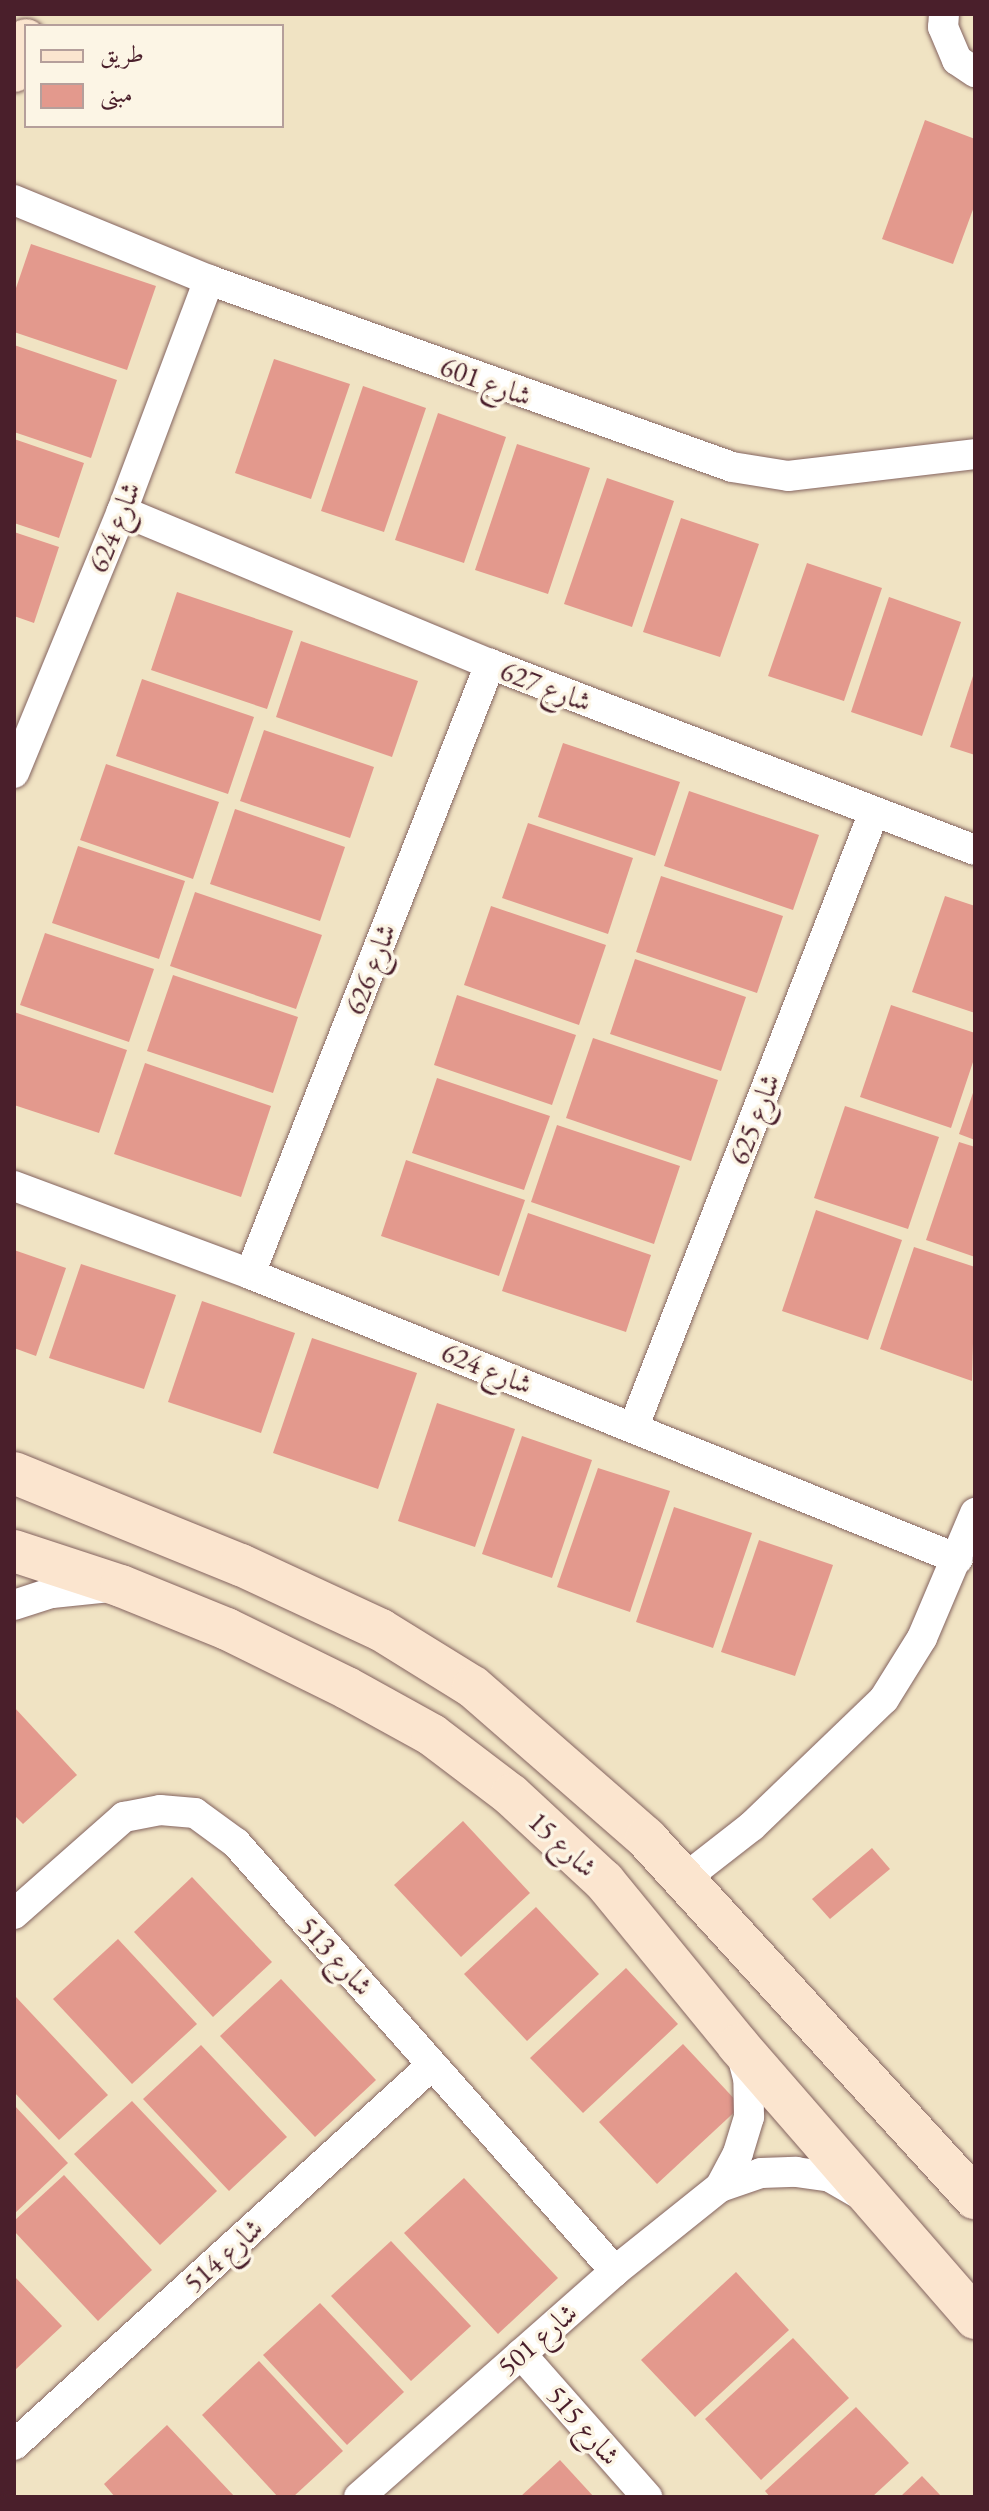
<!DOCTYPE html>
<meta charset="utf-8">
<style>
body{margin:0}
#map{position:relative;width:989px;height:2511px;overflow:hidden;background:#f0e3c3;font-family:"EB Garamond",Amiri,serif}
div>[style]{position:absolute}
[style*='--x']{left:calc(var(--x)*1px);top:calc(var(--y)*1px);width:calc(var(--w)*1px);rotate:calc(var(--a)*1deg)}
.building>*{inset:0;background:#e3998d}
.roads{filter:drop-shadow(0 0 2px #846460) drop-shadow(0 0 2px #846460)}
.street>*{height:30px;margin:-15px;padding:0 15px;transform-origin:15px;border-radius:15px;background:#fff}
.secondary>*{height:42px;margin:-21px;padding:0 21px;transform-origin:21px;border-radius:21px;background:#fbe5cf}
span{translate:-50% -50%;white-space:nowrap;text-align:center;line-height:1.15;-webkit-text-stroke:7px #fcf5e5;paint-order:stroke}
.street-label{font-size:28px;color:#4a1f2b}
.frame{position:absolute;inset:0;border:16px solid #4a1f2b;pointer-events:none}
.legend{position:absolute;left:24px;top:24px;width:260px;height:104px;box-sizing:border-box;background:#fcf5e5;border:2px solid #b59f9b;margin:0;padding:10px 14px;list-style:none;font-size:24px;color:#4a1f2b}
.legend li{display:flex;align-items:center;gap:16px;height:40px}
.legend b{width:40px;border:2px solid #b59f9b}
</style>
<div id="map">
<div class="building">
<div style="clip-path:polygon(925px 120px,975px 139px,975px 204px,953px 264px,882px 239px)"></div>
<div style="clip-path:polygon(31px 244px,156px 286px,127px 370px,14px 332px,14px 294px)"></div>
<div style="clip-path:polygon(14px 345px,117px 380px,91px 458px,14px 432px)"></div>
<div style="clip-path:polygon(274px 359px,350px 384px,311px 499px,235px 473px)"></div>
<div style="clip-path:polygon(363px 386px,426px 408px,384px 532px,321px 511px)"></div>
<div style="clip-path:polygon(438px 413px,506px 437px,464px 563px,395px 540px)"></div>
<div style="clip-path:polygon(14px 439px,84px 463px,59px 538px,14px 523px)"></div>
<div style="clip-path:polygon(517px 444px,590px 468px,548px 594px,475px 570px)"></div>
<div style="clip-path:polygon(607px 478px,674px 501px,632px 627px,564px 604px)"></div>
<div style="clip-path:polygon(681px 518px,759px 544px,720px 657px,643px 632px)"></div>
<div style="clip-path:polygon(14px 532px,59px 547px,34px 623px,14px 616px)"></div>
<div style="clip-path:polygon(807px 563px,882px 588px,844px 701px,768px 676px)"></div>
<div style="clip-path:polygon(177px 592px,293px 631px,267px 709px,151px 670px)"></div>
<div style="clip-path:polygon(889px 597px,961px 622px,922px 736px,851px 712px)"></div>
<div style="clip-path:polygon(301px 641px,418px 681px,392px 757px,276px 717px)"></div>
<div style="clip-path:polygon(974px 673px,975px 673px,975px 755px,950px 747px)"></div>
<div style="clip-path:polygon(142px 679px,254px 717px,228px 794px,116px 756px)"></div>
<div style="clip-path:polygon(264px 730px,374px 767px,350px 838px,240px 801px)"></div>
<div style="clip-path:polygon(563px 743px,680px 782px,655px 856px,538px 817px)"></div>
<div style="clip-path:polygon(106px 764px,219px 802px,193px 879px,80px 840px)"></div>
<div style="clip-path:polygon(689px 791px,819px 835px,793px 910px,664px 866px)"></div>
<div style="clip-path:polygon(235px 809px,345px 847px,320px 921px,210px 884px)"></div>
<div style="clip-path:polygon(528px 823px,633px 858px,608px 934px,502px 898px)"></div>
<div style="clip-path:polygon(78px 846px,185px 881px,159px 959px,52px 923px)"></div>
<div style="clip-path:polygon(661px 876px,783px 916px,757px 993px,636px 952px)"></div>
<div style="clip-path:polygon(195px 892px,322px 935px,296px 1009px,170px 966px)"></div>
<div style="clip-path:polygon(945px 896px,975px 906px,975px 1013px,912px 992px)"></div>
<div style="clip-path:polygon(491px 906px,606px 945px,579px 1025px,464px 985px)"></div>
<div style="clip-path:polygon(45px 933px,154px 969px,129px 1042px,20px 1005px)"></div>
<div style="clip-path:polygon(635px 959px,746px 997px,721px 1071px,610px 1034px)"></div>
<div style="clip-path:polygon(173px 975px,298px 1017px,273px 1093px,147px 1051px)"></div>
<div style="clip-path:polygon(457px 995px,576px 1035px,552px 1105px,434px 1065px)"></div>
<div style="clip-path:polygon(891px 1005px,975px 1033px,975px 1056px,951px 1128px,860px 1097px)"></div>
<div style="clip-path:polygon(14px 1012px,127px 1050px,99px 1133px,14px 1105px)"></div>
<div style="clip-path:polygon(593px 1038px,718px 1080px,691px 1161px,566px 1118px)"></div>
<div style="clip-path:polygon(145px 1063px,271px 1106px,241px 1197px,114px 1154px)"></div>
<div style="clip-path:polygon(437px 1078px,550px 1116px,524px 1190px,412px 1153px)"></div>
<div style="clip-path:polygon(975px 1087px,975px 1140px,959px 1134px)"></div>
<div style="clip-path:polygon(845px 1106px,939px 1137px,908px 1229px,814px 1198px)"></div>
<div style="clip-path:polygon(557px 1125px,680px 1166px,654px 1244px,531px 1202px)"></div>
<div style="clip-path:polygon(959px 1142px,975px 1147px,975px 1257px,926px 1240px)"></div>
<div style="clip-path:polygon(406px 1160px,525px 1200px,499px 1276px,381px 1236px)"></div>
<div style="clip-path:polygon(816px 1210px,902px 1240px,868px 1340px,782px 1311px)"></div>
<div style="clip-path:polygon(528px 1213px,651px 1255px,626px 1332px,502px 1291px)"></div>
<div style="clip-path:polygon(914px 1247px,975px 1267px,972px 1381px,880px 1349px)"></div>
<div style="clip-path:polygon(14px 1250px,66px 1268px,36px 1356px,14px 1348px)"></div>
<div style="clip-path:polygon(81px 1264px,176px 1295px,144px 1389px,49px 1358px)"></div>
<div style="clip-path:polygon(202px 1301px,295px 1333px,261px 1433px,168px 1402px)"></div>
<div style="clip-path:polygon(312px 1338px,417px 1373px,378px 1489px,273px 1453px)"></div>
<div style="clip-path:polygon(437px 1403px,515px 1429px,475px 1547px,398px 1521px)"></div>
<div style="clip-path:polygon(522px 1436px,592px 1460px,552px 1578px,482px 1554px)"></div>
<div style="clip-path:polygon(598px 1468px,670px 1491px,630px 1612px,557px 1587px)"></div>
<div style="clip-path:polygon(674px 1507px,752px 1533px,713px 1648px,636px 1622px)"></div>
<div style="clip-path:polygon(759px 1540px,833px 1565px,795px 1676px,721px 1652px)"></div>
<div style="clip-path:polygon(14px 1707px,77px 1775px,23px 1824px,14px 1815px)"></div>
<div style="clip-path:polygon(463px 1821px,530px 1893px,461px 1957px,394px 1885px)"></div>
<div style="clip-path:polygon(872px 1848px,890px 1869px,830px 1919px,812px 1899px)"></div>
<div style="clip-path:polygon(192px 1877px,272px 1962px,213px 2017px,134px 1932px)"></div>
<div style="clip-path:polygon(536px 1907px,599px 1974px,527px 2041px,464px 1974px)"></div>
<div style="clip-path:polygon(118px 1939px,197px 2024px,132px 2084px,53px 1999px)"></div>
<div style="clip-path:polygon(626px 1968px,678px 2024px,583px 2113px,530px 2058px)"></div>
<div style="clip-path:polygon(281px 1979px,376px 2080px,315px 2137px,220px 2036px)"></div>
<div style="clip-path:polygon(16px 1997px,108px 2095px,59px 2140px,14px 2092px)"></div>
<div style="clip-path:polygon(683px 2044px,741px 2106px,657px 2184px,599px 2122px)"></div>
<div style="clip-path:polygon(201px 2045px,287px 2137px,229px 2191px,143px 2099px)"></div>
<div style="clip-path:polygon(132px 2101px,217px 2191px,160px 2245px,74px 2154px)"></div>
<div style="clip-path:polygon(14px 2105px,68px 2163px,14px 2214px)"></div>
<div style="clip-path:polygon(64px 2175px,152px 2270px,98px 2321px,14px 2231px,14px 2221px)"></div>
<div style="clip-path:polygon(464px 2178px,558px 2278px,498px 2334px,404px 2233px)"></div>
<div style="clip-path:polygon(391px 2241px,471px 2326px,411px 2381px,331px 2296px)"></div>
<div style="clip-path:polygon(736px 2272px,789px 2330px,695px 2417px,641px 2360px)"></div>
<div style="clip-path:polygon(14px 2276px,62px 2326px,14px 2371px)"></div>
<div style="clip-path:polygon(320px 2303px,404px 2392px,347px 2445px,263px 2355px)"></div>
<div style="clip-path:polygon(793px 2338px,849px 2398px,761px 2480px,705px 2419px)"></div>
<div style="clip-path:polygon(259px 2361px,343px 2451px,293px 2497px,278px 2497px,202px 2415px)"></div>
<div style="clip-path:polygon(856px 2407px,909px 2463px,872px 2497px,770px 2497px,765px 2491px)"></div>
<div style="clip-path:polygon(167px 2425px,235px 2497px,115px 2497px,104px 2484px)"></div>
<div style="clip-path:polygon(560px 2460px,594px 2497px,520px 2497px)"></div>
<div style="clip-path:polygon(922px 2476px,942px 2497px,900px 2497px)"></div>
</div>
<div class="roads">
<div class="street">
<div style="--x:944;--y:14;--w:13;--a:94"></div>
<div style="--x:943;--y:27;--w:36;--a:67"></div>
<div style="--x:957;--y:60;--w:22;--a:34"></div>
<div style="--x:14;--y:200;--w:211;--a:22.3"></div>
<div style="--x:209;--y:280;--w:555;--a:19.67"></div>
<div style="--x:732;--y:467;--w:57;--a:9.1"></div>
<div style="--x:788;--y:476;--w:188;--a:-6.7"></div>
<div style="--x:122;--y:511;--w:399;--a:22.6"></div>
<div style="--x:490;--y:664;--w:519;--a:20.98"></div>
<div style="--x:14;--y:773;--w:283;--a:-67.6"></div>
<div style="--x:122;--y:511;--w:247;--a:-69.4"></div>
<div style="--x:14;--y:1186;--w:252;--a:20.4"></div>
<div style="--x:250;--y:1274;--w:763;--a:21.93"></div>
<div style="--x:250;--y:1274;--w:656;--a:-68.52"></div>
<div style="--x:634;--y:1426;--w:659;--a:-68.65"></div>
<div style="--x:14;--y:1605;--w:40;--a:-18"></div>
<div style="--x:52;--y:1593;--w:58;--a:-5.9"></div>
<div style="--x:684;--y:1879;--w:86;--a:-37.9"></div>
<div style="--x:752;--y:1826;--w:183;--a:-43.9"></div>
<div style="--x:884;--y:1699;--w:72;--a:-58.1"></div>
<div style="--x:922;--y:1638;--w:136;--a:-67"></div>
<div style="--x:14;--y:1914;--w:147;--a:-41.4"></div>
<div style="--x:124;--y:1817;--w:37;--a:-11"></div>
<div style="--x:160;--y:1810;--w:35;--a:5"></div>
<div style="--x:195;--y:1813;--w:51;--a:36.2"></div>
<div style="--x:236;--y:1843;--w:572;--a:48.47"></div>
<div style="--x:720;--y:2187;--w:38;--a:-62"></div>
<div style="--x:738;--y:2153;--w:38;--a:-73"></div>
<div style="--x:749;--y:2117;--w:39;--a:-91"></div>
<div style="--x:748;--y:2078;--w:30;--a:-105"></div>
<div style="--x:521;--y:2354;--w:191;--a:48.6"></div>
<div style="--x:14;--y:2445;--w:565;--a:-42.27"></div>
<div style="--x:359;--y:2497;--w:341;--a:-41.4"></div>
<div style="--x:615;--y:2271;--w:134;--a:-38.7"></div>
<div style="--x:720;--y:2187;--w:43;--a:-18.9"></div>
<div style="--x:761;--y:2173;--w:35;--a:-2"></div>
<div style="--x:796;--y:2172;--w:34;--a:8"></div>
<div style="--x:830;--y:2177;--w:34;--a:30"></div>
</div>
<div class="secondary">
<div style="--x:14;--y:71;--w:33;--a:-69"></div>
<div style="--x:14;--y:1473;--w:245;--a:22.1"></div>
<div style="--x:241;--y:1565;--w:154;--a:24.9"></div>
<div style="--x:381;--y:1630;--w:108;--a:31.8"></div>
<div style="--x:473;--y:1687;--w:230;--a:41.1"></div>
<div style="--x:646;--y:1838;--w:488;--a:47.6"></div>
<div style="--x:14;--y:1551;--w:113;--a:18.1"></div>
<div style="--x:121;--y:1586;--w:114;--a:22.1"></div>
<div style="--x:227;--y:1629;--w:134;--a:26.2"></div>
<div style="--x:347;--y:1688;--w:97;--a:28.9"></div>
<div style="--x:432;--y:1735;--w:99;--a:37.2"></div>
<div style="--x:511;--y:1795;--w:127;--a:42.8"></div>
<div style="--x:604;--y:1881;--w:212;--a:50.7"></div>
<div style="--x:738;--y:2045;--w:362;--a:49"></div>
</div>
</div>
<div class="street-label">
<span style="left:486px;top:381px;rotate:20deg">شارع 601</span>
<span style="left:114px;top:527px;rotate:-68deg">شارع 624</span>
<span style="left:546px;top:686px;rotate:21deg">شارع 627</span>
<span style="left:370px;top:969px;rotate:-69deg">شارع 626</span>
<span style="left:754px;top:1119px;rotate:-69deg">شارع 625</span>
<span style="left:487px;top:1368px;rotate:22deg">شارع 624</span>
<span style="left:563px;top:1844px;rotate:43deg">شارع 15</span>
<span style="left:336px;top:1956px;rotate:48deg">شارع 513</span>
<span style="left:223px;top:2255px;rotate:-42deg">شارع 514</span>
<span style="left:537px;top:2339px;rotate:-41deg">شارع 501</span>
<span style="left:584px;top:2425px;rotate:49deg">شارع 515</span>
</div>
<div class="frame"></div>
<ul class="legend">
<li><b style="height:10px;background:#fbe5cf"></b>طريق</li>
<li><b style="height:22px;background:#e3998d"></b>مبنى</li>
</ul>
</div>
